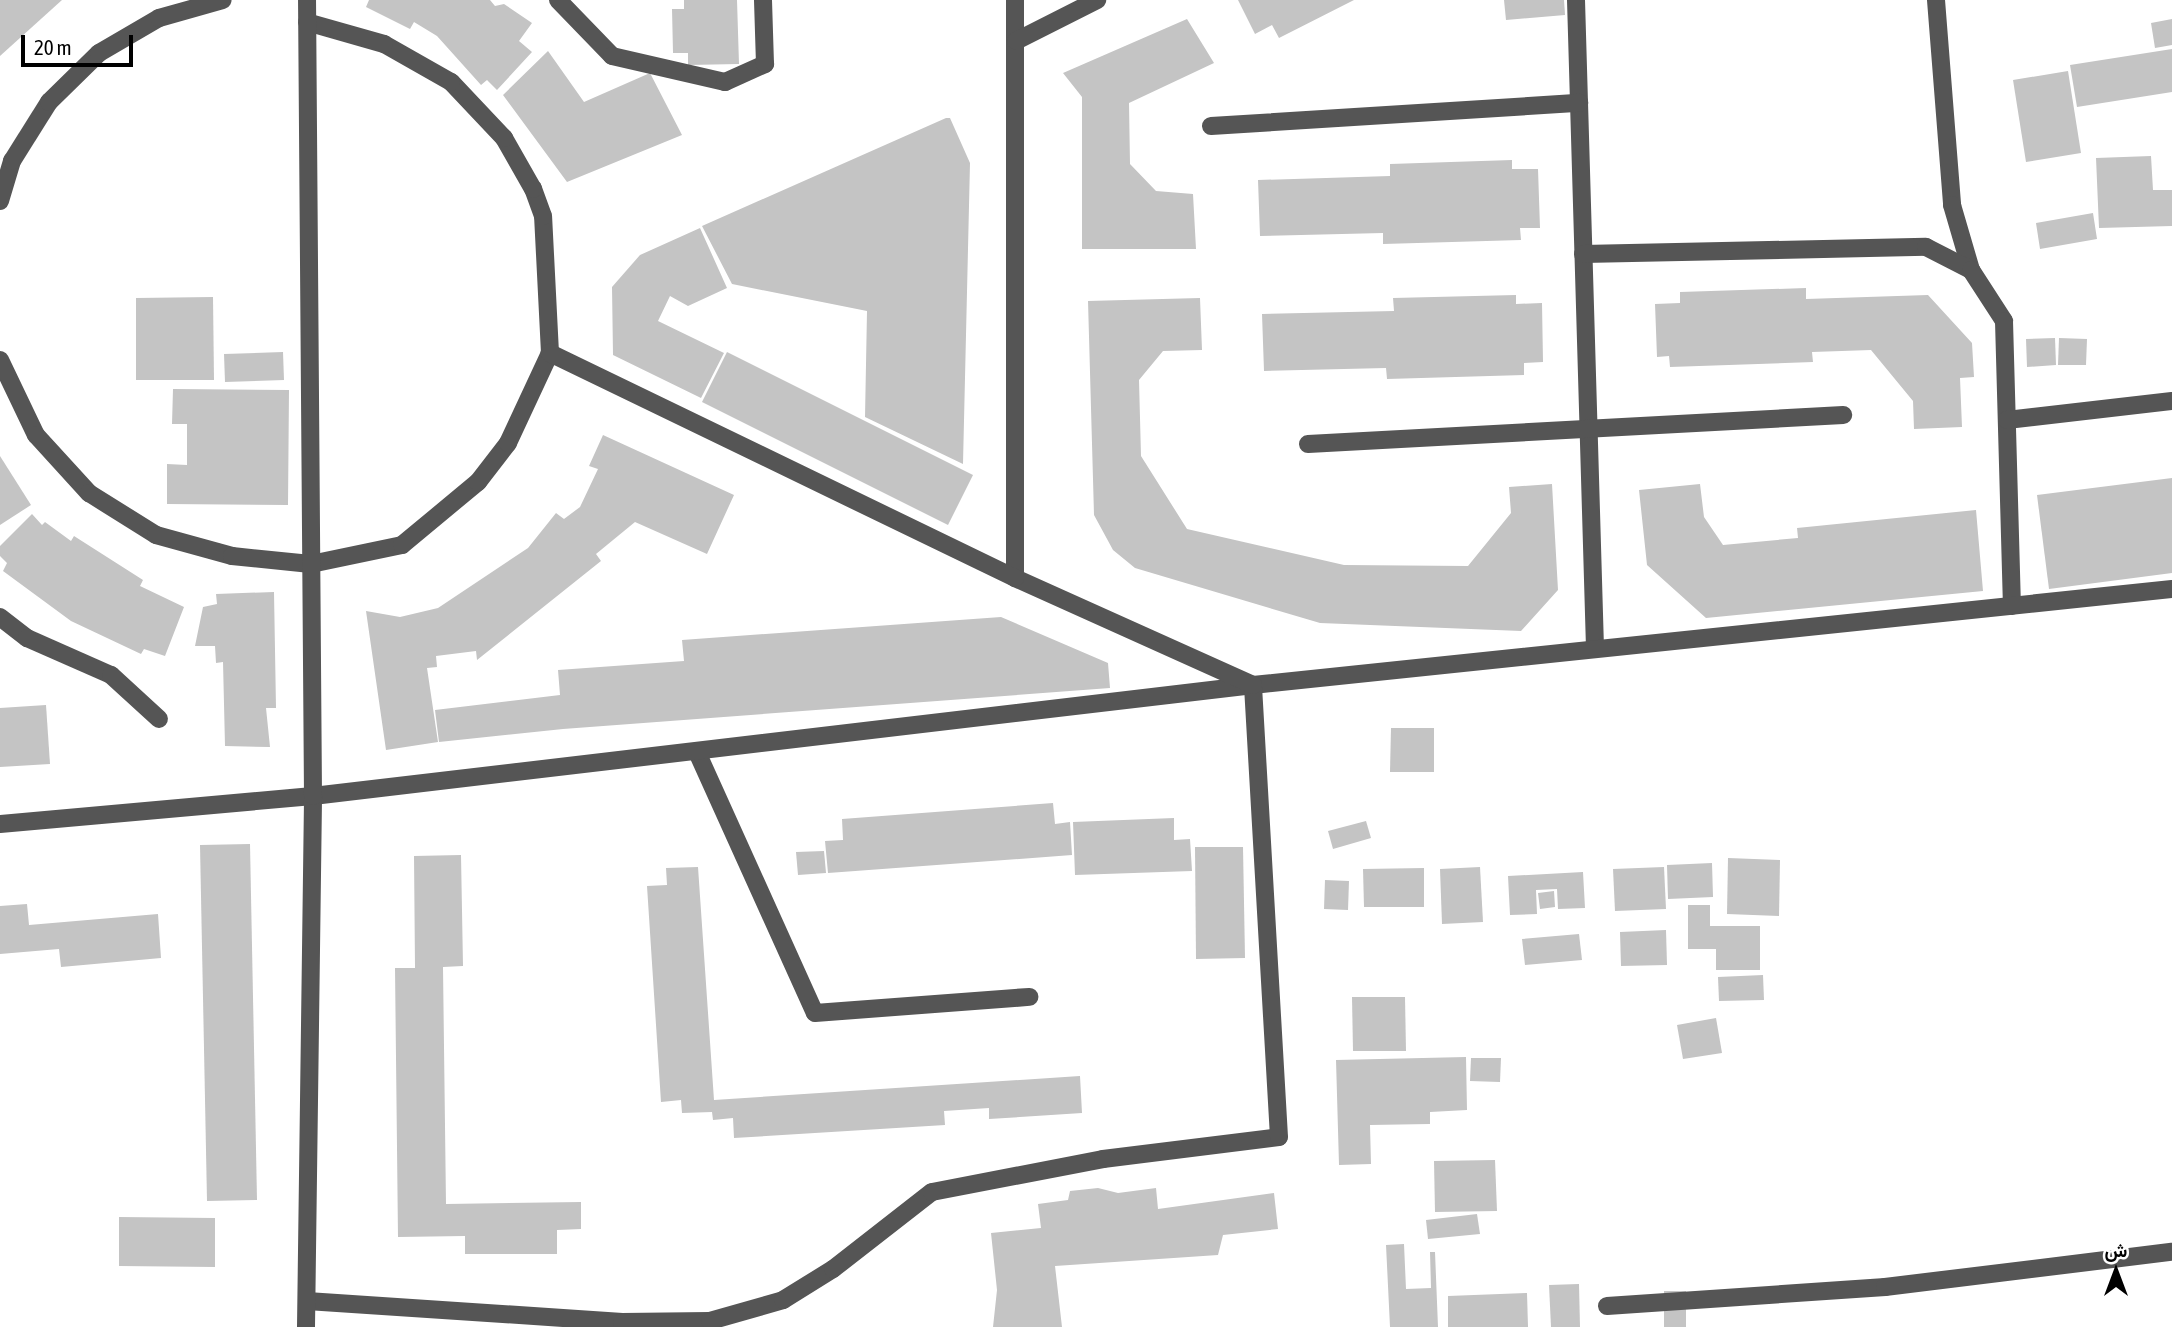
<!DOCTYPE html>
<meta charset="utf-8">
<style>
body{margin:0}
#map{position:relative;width:2172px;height:1327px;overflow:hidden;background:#fff;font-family:"Asap Condensed",Vazirmatn,sans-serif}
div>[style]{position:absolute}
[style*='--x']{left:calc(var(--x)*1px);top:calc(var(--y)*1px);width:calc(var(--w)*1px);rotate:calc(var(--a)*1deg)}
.building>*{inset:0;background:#c4c4c4}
.minor>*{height:18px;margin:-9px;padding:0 9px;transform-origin:9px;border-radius:9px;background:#555}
span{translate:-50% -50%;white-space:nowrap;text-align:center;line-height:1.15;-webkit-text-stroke:7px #fff;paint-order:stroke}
.north{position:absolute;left:2081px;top:1236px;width:70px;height:70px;-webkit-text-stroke:5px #fff;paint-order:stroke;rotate:0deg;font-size:19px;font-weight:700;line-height:28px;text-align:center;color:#000}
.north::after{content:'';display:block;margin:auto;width:24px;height:32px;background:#000;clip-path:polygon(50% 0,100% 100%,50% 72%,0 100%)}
.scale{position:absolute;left:21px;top:35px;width:112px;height:32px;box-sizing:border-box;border:4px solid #000;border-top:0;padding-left:9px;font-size:21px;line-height:24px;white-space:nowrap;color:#000;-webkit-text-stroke:5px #fff;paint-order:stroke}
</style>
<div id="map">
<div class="building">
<div style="clip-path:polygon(0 0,62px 0,0 56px)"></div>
<div style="clip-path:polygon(369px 0,490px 0,495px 6px,504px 4px,532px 23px,519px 41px,532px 52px,497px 90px,487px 80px,481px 85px,437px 36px,414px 22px,410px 29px,366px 7px)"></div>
<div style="clip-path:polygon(684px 0,737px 0,739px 64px,688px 65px,688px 53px,673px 53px,672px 9px,684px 9px)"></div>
<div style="clip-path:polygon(1238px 0,1354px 0,1279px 38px,1272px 25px,1255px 34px)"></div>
<div style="clip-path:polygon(1504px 0,1564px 0,1565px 15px,1506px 20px)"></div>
<div style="clip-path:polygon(1187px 19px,1214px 63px,1129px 103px,1130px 164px,1156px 191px,1193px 194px,1196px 249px,1082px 249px,1082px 97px,1063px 73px)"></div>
<div style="clip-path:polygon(2172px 19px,2172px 45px,2155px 48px,2151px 23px)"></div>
<div style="clip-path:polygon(2172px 49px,2172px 92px,2077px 107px,2070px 65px)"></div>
<div style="clip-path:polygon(548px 51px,584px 102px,650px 73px,682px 135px,567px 182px,503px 95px)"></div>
<div style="clip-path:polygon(2068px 71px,2081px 153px,2026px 162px,2013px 80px)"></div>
<div style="clip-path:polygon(946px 118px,950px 118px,970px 163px,963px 464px,865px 417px,867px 311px,732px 284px,702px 226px)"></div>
<div style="clip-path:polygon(2151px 156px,2153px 190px,2172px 190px,2172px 226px,2099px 228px,2096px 158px)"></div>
<div style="clip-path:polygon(1512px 160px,1512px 169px,1538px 169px,1540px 228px,1520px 228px,1521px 240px,1383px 244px,1383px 233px,1260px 236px,1258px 180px,1390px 176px,1390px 164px)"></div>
<div style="clip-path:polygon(2093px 213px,2097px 239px,2040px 249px,2036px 223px)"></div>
<div style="clip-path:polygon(700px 228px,727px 288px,688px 306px,670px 296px,658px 321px,724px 353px,701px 398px,613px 355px,612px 287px,640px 255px)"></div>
<div style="clip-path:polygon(1806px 288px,1806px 299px,1928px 295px,1972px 343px,1974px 377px,1960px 378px,1962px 427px,1914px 429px,1913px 401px,1871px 350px,1812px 352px,1813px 362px,1670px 367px,1669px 356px,1657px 357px,1655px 304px,1680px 303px,1680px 292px)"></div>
<div style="clip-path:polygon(1516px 295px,1516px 304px,1542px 303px,1543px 362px,1524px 363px,1524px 375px,1387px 379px,1386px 368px,1264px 371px,1262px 314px,1394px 311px,1393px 298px)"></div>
<div style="clip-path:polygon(213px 297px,214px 380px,136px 380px,136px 298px)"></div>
<div style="clip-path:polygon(1200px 298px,1202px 350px,1163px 351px,1139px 380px,1141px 456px,1187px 529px,1344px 565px,1468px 566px,1511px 513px,1509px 487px,1552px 484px,1558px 590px,1521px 631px,1320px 623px,1135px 568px,1113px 550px,1094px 515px,1088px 301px)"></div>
<div style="clip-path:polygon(2055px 338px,2056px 365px,2027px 367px,2026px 339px)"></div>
<div style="clip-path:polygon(2059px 338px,2087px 339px,2086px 365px,2058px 365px)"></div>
<div style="clip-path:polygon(283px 352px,284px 380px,225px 382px,224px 354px)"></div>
<div style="clip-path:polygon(727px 352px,973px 475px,948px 525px,702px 402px)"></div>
<div style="clip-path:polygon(173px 389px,289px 390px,288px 505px,167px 504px,167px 464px,187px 465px,187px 424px,172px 424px)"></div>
<div style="clip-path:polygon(603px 435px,734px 495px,707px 554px,635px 522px,596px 554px,601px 561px,477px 660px,476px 651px,436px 656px,437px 667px,427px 668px,438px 742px,386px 750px,366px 611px,400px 617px,438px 608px,528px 548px,556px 513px,564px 519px,580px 507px,598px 469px,589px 466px)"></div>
<div style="clip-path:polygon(0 456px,31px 505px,0 525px)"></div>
<div style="clip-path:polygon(2172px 478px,2172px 573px,2049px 589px,2037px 495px)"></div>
<div style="clip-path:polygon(1700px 484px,1704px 517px,1723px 545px,1798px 538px,1797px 528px,1976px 510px,1983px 591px,1706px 618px,1647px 565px,1639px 490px)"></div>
<div style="clip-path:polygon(32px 514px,42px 525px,45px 522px,71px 541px,74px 536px,143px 580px,140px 586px,184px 607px,165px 656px,144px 649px,141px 654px,71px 621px,3px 571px,7px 563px,0 556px,0 546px)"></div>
<div style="clip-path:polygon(274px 592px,276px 708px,266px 708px,270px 747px,225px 746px,223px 662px,216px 663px,215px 646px,195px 646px,203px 607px,217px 604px,216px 594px)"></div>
<div style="clip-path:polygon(1001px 617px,1108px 663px,1110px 688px,563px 729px,439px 742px,435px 710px,560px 695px,558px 670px,684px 661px,682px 640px)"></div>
<div style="clip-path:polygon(46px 705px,50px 764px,0 767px,0 708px)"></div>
<div style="clip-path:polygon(1391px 728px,1434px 728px,1434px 772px,1390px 772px)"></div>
<div style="clip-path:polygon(1053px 803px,1055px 824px,1070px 822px,1072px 855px,828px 873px,825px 841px,843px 840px,842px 819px)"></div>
<div style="clip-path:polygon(1174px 818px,1174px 840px,1190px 839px,1192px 871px,1075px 875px,1073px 822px)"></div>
<div style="clip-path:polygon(1366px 821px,1371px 838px,1333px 849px,1328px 831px)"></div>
<div style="clip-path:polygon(250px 844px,257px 1200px,207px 1201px,200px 845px)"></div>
<div style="clip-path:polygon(1195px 847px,1243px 847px,1245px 958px,1196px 959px)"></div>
<div style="clip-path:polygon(824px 851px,826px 873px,798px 875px,796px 852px)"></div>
<div style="clip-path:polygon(461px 855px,463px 966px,443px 967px,446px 1204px,581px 1202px,581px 1229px,557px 1230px,557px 1254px,465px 1254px,465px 1236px,398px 1237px,395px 968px,415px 968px,414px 856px)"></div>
<div style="clip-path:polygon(1728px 858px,1780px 860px,1779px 916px,1727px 914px)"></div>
<div style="clip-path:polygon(1712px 863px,1713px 897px,1668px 899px,1667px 865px)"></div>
<div style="clip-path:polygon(698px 867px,714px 1100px,1080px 1076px,1082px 1113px,989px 1119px,989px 1108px,944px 1111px,945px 1125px,734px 1138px,733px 1118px,713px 1120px,712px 1112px,682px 1113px,681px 1100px,661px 1102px,647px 886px,667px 885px,666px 868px)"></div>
<div style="clip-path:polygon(1480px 867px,1483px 922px,1442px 924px,1440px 869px)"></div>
<div style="clip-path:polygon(1664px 867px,1666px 909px,1615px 911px,1613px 869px)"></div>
<div style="clip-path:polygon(1424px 868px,1424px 907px,1364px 907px,1363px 869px)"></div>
<div style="clip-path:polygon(1583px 872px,1585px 908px,1558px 909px,1557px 889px,1536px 890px,1537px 914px,1510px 915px,1508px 876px)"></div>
<div style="clip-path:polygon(1325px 880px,1349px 881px,1348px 910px,1324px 909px)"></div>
<div style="clip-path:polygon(1554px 891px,1555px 907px,1540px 909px,1538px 893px)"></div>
<div style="clip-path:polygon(27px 904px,29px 925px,158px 914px,161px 958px,61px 967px,59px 949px,0 954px,0 906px)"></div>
<div style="clip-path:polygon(1688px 905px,1710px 905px,1710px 926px,1760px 926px,1760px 970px,1716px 970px,1716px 949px,1688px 949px)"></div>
<div style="clip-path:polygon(1666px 930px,1667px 965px,1621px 966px,1620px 932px)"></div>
<div style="clip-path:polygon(1579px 934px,1582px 960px,1525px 965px,1522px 939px)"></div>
<div style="clip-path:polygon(1763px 975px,1764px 1000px,1719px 1001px,1718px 977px)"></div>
<div style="clip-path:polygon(1352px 997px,1405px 997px,1406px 1051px,1353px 1051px)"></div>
<div style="clip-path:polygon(1716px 1018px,1722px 1053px,1683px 1059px,1677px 1025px)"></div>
<div style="clip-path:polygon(1466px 1057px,1467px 1110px,1430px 1112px,1430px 1124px,1370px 1125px,1371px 1164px,1339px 1165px,1336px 1060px)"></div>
<div style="clip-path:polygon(1471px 1058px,1501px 1058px,1500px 1082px,1470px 1081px)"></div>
<div style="clip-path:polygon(1495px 1160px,1497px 1211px,1435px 1212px,1434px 1161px)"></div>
<div style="clip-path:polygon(1098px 1188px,1118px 1193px,1156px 1188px,1158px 1209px,1274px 1193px,1278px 1229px,1223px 1235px,1218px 1255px,1055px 1266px,1062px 1327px,993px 1327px,997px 1290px,991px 1233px,1041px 1228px,1038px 1204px,1068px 1200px,1070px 1191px)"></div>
<div style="clip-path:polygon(1477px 1214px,1480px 1234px,1428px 1239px,1426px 1220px)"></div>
<div style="clip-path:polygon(119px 1217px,215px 1218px,215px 1267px,119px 1266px)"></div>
<div style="clip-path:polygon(1404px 1244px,1406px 1289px,1431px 1288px,1430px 1252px,1435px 1252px,1438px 1327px,1390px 1327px,1386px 1245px)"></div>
<div style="clip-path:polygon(1579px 1284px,1580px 1327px,1551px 1327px,1549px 1285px)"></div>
<div style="clip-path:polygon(1664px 1291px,1686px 1291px,1686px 1327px,1664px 1327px)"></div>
<div style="clip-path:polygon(1527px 1293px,1528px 1327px,1448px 1327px,1448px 1296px)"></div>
</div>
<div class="minor">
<div style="--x:558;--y:0;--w:78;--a:46"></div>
<div style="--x:612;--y:56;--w:116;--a:13"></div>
<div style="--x:725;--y:82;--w:44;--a:-24.2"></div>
<div style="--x:765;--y:64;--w:64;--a:-91.8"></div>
<div style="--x:1015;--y:0;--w:578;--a:90"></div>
<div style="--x:1576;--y:0;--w:649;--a:88.32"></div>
<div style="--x:1936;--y:0;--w:206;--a:85.5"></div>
<div style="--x:1952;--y:205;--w:68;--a:73.7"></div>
<div style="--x:1016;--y:41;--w:91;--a:-26.8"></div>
<div style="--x:1211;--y:126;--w:369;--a:-3.6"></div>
<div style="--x:0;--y:201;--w:42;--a:-73.3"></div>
<div style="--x:12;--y:161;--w:70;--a:-57.9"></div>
<div style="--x:49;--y:102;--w:70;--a:-44.4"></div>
<div style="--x:99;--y:53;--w:69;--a:-30.3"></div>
<div style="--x:159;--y:18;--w:66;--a:-15.7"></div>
<div style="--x:1583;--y:254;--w:343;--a:-1.2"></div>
<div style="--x:1926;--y:247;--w:51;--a:27.1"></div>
<div style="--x:1971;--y:270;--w:61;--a:57.1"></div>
<div style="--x:2004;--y:321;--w:285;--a:88.4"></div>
<div style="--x:0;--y:360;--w:83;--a:64.4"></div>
<div style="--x:36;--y:435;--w:79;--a:47.6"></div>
<div style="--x:89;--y:493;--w:79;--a:32.1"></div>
<div style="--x:156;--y:535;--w:79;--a:15.4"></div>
<div style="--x:232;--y:556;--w:79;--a:5.8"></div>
<div style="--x:311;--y:564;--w:93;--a:-11.8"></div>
<div style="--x:402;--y:545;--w:99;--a:-39.7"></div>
<div style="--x:478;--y:482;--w:49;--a:-52.4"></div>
<div style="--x:508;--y:443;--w:99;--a:-65"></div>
<div style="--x:550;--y:353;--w:137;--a:-92.9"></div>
<div style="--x:543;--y:216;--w:29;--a:-110"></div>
<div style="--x:533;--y:189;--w:59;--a:-119.6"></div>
<div style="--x:504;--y:138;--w:77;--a:-133.4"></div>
<div style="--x:451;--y:82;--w:77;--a:-150.4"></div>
<div style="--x:384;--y:44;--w:80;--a:-164.1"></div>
<div style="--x:2007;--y:420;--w:166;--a:-6.6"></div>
<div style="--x:1308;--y:444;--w:536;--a:-3.1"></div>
<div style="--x:0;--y:617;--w:34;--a:38"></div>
<div style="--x:27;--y:638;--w:92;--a:23.8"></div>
<div style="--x:111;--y:675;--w:65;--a:42.5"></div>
<div style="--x:697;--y:752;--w:286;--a:65.7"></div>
<div style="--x:815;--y:1013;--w:215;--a:-4.3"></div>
<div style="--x:0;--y:824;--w:314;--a:-5.1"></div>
<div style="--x:313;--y:796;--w:947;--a:-6.73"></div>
<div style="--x:1253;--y:685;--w:924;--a:-5.96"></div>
<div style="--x:307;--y:1301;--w:316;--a:3.8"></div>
<div style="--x:622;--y:1322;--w:88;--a:-0.7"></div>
<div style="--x:710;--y:1321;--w:76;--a:-16"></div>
<div style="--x:783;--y:1300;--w:59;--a:-31.8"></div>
<div style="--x:833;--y:1269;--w:125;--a:-37.9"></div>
<div style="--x:932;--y:1192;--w:174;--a:-10.9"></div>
<div style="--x:1103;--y:1159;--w:177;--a:-7.1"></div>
<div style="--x:1279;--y:1137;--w:453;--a:-93.3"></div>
<div style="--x:1253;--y:685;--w:261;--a:-155.8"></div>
<div style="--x:1015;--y:578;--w:517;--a:-154.18"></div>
<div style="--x:1607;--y:1306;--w:279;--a:-3.9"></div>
<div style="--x:1885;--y:1287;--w:289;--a:-7"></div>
<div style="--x:306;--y:1327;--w:531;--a:-89.24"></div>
<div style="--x:313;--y:796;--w:796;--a:-90.43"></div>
</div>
<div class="north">ش</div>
<div class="scale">20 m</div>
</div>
